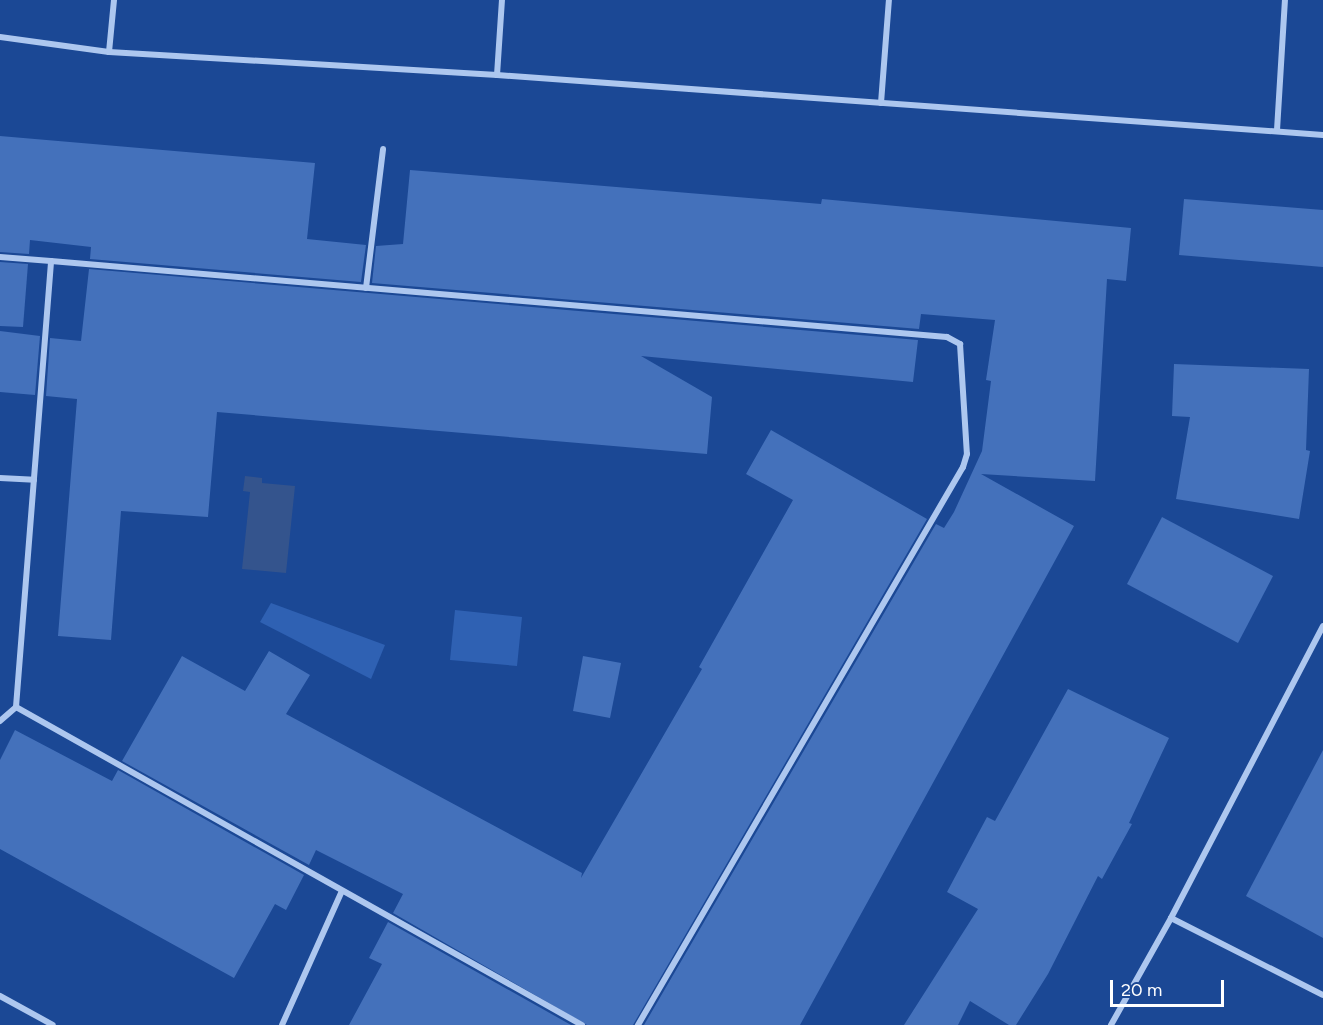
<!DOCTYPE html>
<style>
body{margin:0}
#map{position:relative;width:1323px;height:1025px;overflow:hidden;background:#1b4895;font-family:Figtree,sans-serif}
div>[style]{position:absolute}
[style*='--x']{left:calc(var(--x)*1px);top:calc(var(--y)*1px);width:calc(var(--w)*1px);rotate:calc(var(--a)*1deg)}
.green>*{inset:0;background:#2f61b3}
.water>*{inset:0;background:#34548d}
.building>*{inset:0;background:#4471bb}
.minor>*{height:6px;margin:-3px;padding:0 3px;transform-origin:3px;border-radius:3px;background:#adc7ef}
span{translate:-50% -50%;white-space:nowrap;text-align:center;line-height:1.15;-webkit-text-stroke:4.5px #1b4895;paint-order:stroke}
.scale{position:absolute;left:1110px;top:980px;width:114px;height:27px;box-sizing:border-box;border:3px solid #fff;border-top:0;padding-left:8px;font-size:18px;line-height:21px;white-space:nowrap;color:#fff;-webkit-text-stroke:4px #1b4895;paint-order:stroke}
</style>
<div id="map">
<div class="green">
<div style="clip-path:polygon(271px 603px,385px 645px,371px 679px,260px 622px)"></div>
<div style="clip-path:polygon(455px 610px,522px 617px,517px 666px,450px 660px)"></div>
</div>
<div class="water">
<div style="clip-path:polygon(245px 476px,262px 478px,262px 483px,295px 486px,286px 573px,242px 569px,250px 492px,243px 491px)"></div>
</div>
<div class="building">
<div style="clip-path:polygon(0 136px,315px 163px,307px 239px,366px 245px,361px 282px,90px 259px,91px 247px,30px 240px,29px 254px,0 252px)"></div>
<div style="clip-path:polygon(410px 170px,821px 204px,822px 199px,1131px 228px,1126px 281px,1107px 279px,1095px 481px,981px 474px,1074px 526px,800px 1025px,644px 1025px,936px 524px,944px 528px,954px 512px,982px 451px,991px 381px,986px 380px,995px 320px,921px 314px,919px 329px,372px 283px,376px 246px,403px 244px)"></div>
<div style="clip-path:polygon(1184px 199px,1323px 210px,1323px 267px,1179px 255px)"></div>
<div style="clip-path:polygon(0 262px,28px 264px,23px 327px,0 326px)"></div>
<div style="clip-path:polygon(89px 269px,918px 340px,913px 382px,641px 356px,712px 397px,707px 454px,217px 412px,208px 517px,121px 511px,111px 640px,58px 636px,77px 399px,46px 396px,50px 338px,81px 341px)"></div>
<div style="clip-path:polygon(0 331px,40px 336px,35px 395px,0 392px)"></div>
<div style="clip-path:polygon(1174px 364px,1309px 369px,1306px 450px,1310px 451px,1299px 519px,1176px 499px,1190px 417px,1172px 416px)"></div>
<div style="clip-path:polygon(771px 430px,927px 519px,633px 1025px,587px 1025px,393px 913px,403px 894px,316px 850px,309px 865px,122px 761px,182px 656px,245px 691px,269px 651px,310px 675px,286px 714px,582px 873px,581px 878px,702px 669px,699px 667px,793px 500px,746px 474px)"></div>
<div style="clip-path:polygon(1162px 517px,1273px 576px,1238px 643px,1127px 584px)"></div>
<div style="clip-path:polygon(583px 656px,621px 663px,610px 718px,573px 711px)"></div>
<div style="clip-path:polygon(1068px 689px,1169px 738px,1129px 823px,1132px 824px,1102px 879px,1098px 876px,1048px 974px,1016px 1025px,1009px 1025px,970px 1001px,958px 1025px,904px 1025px,978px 909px,947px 892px,987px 817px,995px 821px)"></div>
<div style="clip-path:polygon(15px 730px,112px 781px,118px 770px,304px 875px,286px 910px,275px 904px,234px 978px,0 849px,0 760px)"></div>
<div style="clip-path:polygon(1323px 750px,1323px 938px,1246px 896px)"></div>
<div style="clip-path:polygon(388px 922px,571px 1025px,349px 1025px,382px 964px,369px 958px)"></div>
</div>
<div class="minor">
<div style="--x:0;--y:37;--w:110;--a:7.8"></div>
<div style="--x:109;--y:52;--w:389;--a:3.4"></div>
<div style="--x:497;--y:75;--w:828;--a:4.15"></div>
<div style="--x:109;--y:52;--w:52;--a:-84.5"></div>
<div style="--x:497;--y:75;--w:75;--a:-86.2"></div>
<div style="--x:881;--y:103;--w:103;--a:-85.6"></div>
<div style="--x:1277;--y:130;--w:130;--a:-86.5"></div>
<div style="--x:0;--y:257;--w:51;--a:4.5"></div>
<div style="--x:366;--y:288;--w:140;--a:-83"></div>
<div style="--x:0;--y:478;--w:34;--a:3"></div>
<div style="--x:0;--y:721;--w:21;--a:-41"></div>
<div style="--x:1171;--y:918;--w:170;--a:26.9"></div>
<div style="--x:0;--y:996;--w:60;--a:28.7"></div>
<div style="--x:282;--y:1025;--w:147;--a:-65.9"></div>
<div style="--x:582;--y:1025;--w:649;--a:-150.67"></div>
<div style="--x:16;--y:707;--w:447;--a:-85.5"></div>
<div style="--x:51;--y:261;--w:899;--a:4.85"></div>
<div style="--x:947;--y:337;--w:15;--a:28"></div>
<div style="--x:960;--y:344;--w:110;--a:86.4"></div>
<div style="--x:967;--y:454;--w:14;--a:107"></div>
<div style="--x:963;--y:467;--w:646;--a:120.22"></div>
<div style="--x:1111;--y:1025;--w:123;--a:-60.7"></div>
<div style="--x:1171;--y:918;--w:329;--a:-62.5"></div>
</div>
<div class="scale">20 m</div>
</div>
